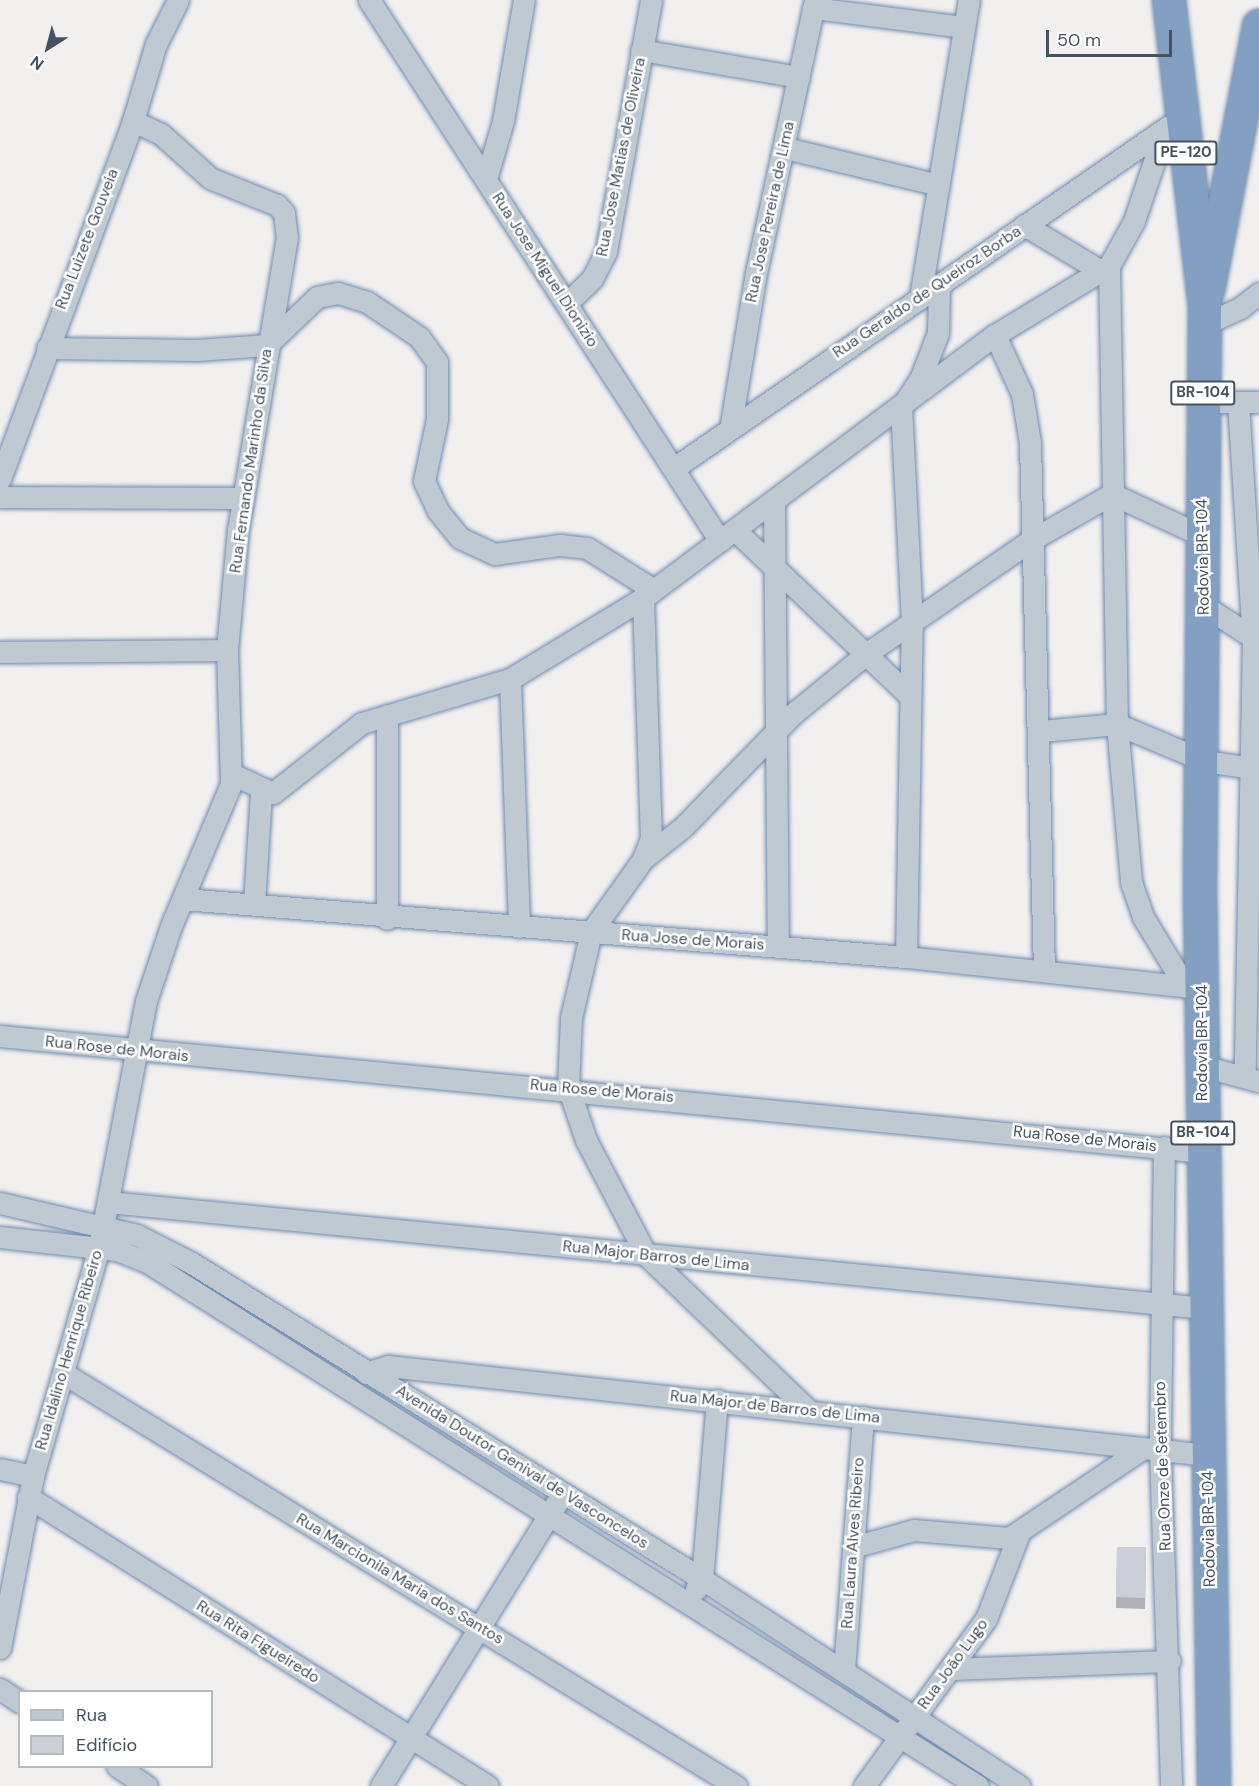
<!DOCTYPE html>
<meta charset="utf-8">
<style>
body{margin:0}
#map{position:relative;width:1259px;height:1786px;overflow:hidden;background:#f2efef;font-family:"DM Sans",sans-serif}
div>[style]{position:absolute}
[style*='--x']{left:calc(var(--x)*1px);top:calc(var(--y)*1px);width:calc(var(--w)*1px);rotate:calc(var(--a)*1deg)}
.roads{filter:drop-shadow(0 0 2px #6e8bae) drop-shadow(0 0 2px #6e8bae)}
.minor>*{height:21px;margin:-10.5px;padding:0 10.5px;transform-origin:10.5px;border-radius:10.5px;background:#bfc9d2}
.highway>*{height:32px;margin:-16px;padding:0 16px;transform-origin:16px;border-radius:16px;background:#83a0c2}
.wall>*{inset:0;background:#afb1b6}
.building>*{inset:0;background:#cbced4}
span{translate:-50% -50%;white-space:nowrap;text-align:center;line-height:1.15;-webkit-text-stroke:5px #fff;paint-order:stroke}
.shield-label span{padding:2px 4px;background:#fff;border:2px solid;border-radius:4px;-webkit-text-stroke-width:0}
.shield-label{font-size:15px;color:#46525e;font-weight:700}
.street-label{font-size:16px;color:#46525e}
.legend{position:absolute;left:18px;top:1690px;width:195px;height:78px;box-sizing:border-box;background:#fff;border:2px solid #b5babf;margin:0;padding:8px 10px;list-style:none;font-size:18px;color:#46525e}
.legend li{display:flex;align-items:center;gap:12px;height:30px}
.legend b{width:30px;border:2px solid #b5babf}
.north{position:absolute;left:18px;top:18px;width:60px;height:60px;-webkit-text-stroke:4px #fff;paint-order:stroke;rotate:216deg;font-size:16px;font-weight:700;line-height:24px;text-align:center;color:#46525e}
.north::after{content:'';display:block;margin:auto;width:21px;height:27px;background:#46525e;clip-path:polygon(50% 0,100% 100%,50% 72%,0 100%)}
.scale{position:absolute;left:1046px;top:30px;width:126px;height:27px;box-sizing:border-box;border:3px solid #46525e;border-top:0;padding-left:8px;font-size:18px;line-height:21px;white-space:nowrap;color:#46525e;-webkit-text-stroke:4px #fff;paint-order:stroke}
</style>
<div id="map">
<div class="roads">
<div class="minor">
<div style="--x:369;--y:0;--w:645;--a:57.02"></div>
<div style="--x:813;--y:8;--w:152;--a:7.2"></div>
<div style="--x:641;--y:50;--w:160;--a:9.7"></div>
<div style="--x:785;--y:148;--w:158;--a:13.5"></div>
<div style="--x:486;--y:179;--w:60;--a:-73.7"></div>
<div style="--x:503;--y:121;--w:123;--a:-80.2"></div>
<div style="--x:1024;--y:225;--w:90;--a:30.9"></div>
<div style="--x:1109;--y:266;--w:458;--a:89"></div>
<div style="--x:1117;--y:724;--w:159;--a:84.9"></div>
<div style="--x:1131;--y:882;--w:37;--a:71"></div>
<div style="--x:1143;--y:917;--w:81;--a:58.7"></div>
<div style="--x:920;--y:298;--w:302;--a:-80.7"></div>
<div style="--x:568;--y:302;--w:33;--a:-44"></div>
<div style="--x:592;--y:279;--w:31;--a:-63"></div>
<div style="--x:606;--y:251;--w:255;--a:-79.8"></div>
<div style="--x:1203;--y:325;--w:41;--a:-24.7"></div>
<div style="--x:1240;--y:308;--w:24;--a:-38"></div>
<div style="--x:995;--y:335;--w:65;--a:65.4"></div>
<div style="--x:1022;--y:394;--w:50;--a:80.7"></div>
<div style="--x:1030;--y:443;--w:528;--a:88.48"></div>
<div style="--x:47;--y:348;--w:150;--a:0.8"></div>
<div style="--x:197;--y:350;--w:70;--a:-4.1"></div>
<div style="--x:267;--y:345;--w:69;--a:-43.8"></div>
<div style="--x:317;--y:297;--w:21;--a:-11"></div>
<div style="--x:338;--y:293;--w:30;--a:17"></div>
<div style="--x:367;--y:302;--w:63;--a:33.9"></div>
<div style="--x:419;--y:337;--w:31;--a:54"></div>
<div style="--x:437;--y:362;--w:57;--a:90"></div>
<div style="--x:437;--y:419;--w:63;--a:101.8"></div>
<div style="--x:424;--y:481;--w:33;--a:65"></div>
<div style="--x:438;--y:511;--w:35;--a:51"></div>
<div style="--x:460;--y:538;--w:38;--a:25"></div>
<div style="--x:494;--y:554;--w:67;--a:-7.8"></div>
<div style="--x:560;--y:545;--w:27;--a:6"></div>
<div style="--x:587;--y:548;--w:79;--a:32.1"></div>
<div style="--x:1203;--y:402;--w:56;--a:0"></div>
<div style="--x:1238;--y:402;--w:238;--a:86.4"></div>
<div style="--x:1253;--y:640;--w:436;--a:91.1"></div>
<div style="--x:731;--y:424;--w:153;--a:-80.6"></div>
<div style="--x:756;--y:273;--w:279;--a:-77.8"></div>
<div style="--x:674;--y:468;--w:602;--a:-34.64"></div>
<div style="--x:0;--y:479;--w:382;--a:-69.6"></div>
<div style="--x:133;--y:121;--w:80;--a:-73.4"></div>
<div style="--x:156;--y:44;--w:49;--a:-63.4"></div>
<div style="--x:0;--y:497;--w:242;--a:0.2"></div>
<div style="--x:774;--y:501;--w:445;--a:89.5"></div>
<div style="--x:735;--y:530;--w:241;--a:43.5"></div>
<div style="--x:643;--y:598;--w:240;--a:88.1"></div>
<div style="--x:651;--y:838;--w:22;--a:111"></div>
<div style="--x:643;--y:859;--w:90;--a:125.5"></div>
<div style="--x:591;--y:932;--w:88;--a:103.1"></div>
<div style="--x:571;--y:1018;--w:69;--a:92.5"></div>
<div style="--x:568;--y:1087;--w:56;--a:71.2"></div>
<div style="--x:586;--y:1140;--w:130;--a:62.4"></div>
<div style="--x:646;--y:1255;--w:224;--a:43.7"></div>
<div style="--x:1204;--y:606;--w:65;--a:32.5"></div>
<div style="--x:0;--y:652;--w:227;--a:-0.5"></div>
<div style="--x:510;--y:679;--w:248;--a:87.9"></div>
<div style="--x:387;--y:715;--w:204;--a:90"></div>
<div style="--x:1041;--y:731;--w:76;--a:-5.3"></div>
<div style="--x:1117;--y:724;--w:95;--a:22.8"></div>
<div style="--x:1205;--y:761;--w:55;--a:8.4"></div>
<div style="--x:232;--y:774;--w:45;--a:24.9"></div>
<div style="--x:273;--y:793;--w:113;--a:-38.2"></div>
<div style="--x:362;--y:723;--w:154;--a:-16.6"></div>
<div style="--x:510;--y:679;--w:156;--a:-31.3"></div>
<div style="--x:643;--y:598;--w:439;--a:-36.8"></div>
<div style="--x:995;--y:335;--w:133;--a:-31.2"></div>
<div style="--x:1109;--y:266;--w:51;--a:-60.9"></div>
<div style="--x:1134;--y:221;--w:97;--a:-71.4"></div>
<div style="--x:643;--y:859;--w:51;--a:-38.7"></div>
<div style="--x:683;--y:827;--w:159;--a:-45.8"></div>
<div style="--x:794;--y:713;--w:93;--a:-39.3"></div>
<div style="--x:866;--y:654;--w:203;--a:-34.6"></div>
<div style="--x:1033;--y:539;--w:91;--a:-29.7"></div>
<div style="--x:1112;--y:494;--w:100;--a:24.8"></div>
<div style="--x:183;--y:899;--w:725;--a:4.59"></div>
<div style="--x:906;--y:957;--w:298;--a:6"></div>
<div style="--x:254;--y:904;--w:112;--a:-86.4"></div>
<div style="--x:906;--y:957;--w:334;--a:-89"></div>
<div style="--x:912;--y:623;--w:215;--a:-92.9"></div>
<div style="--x:901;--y:408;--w:37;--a:-57"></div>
<div style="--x:921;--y:377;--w:47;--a:-68.9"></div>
<div style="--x:938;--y:333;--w:48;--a:-88.8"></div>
<div style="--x:0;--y:1036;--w:1209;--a:5.51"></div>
<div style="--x:1203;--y:1066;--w:57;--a:15.3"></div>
<div style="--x:1164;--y:1147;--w:304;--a:90.8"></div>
<div style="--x:1160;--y:1451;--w:335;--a:88.1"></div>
<div style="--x:108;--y:1202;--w:1102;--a:5.52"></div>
<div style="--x:0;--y:1203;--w:141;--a:13.1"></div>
<div style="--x:137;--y:1235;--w:59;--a:27"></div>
<div style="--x:190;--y:1262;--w:602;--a:31.76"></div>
<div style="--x:702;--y:1579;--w:379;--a:33.1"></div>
<div style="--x:0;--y:1237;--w:118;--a:6.3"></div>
<div style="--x:117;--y:1250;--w:35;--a:22"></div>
<div style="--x:149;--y:1263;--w:980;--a:32.25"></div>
<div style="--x:63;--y:1373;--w:790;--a:31.54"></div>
<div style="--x:366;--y:1373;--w:23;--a:-18"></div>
<div style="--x:388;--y:1366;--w:824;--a:6.2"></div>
<div style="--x:0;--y:1469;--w:34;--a:12"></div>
<div style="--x:28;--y:1497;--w:543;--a:32.14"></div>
<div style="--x:853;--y:1547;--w:63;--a:-15.6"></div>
<div style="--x:914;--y:1530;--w:95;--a:4.8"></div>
<div style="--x:1009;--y:1538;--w:160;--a:-33.8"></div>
<div style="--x:696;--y:1589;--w:12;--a:-59"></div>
<div style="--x:702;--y:1579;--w:180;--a:-85.2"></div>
<div style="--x:0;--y:1648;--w:175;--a:-79.1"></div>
<div style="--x:33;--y:1476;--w:238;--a:-73.9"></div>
<div style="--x:99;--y:1247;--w:250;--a:-79.2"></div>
<div style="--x:146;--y:1001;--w:79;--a:-71.6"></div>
<div style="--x:171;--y:926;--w:154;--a:-67.1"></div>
<div style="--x:231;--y:784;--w:134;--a:-91.7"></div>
<div style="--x:227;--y:650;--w:121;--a:-84.8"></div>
<div style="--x:238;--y:530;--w:296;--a:-80.5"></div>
<div style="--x:287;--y:238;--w:25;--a:-97"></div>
<div style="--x:284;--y:213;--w:11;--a:-131"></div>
<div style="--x:277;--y:205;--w:72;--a:-158.1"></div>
<div style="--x:210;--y:178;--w:66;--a:-138.1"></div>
<div style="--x:161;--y:134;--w:31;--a:-155"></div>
<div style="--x:950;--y:1669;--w:220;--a:-2.1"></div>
<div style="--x:844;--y:1670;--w:254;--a:-85.7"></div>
<div style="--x:0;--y:1689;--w:24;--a:33"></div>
<div style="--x:117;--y:1766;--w:36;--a:34"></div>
<div style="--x:381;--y:1786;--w:334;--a:-58.2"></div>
<div style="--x:864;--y:1786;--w:207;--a:-53.9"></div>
<div style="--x:986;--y:1619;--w:94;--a:-68.9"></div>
</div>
<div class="highway">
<div style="--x:1169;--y:0;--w:308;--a:83.3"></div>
<div style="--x:1205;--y:306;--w:584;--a:90.49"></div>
<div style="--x:1200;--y:890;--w:896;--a:89.1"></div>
<div style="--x:1208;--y:291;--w:270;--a:-79.1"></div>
</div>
</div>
<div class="wall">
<div style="clip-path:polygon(1117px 1547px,1146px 1547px,1145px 1609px,1116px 1608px)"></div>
</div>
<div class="building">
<div style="clip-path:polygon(1117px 1547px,1146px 1547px,1145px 1598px,1116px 1597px)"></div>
</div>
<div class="shield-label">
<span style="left:1186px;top:153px">PE-120</span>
<span style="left:1203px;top:393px">BR-104</span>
<span style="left:1203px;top:1133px">BR-104</span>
</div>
<div class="street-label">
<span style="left:621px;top:157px;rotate:-79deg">Rua Jose Matias de Oliveira</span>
<span style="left:770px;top:212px;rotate:-78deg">Rua Jose Pereira de Lima</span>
<span style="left:87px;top:239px;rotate:-69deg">Rua Luizete Gouveia</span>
<span style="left:545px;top:270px;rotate:57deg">Rua Jose Miguel Dionizio</span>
<span style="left:927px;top:292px;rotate:-34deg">Rua Geraldo de Queiroz Borba</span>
<span style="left:251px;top:461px;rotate:-82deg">Rua Fernando Marinho da Silva</span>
<span style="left:1203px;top:557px;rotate:-91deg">Rodovia BR-104</span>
<span style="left:693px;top:940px;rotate:4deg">Rua Jose de Morais</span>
<span style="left:1202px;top:1043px;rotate:-90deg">Rodovia BR-104</span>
<span style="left:117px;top:1049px;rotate:6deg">Rua Rose de Morais</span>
<span style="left:602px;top:1091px;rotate:5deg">Rua Rose de Morais</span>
<span style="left:1085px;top:1139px;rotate:6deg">Rua Rose de Morais</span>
<span style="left:656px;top:1256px;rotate:6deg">Rua Major Barros de Lima</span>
<span style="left:69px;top:1350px;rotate:-74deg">Rua Idalino Henrique Ribeiro</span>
<span style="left:775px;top:1407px;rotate:6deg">Rua Major de Barros de Lima</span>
<span style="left:1163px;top:1466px;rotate:-92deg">Rua Onze de Setembro</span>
<span style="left:522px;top:1467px;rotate:32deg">Avenida Doutor Genival de Vasconcelos</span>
<span style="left:1209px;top:1529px;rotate:-91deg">Rodovia BR-104</span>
<span style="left:853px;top:1543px;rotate:-86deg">Rua Laura Alves Ribeiro</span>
<span style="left:400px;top:1579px;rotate:31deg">Rua Marcionila Maria dos Santos</span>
<span style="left:258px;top:1642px;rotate:32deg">Rua Rita Figueiredo</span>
<span style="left:953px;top:1664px;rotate:-54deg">Rua João Lugo</span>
</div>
<ul class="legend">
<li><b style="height:8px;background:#bfc9d2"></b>Rua</li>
<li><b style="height:16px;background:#cbced4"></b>Edifício</li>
</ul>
<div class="north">N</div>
<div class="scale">50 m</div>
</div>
